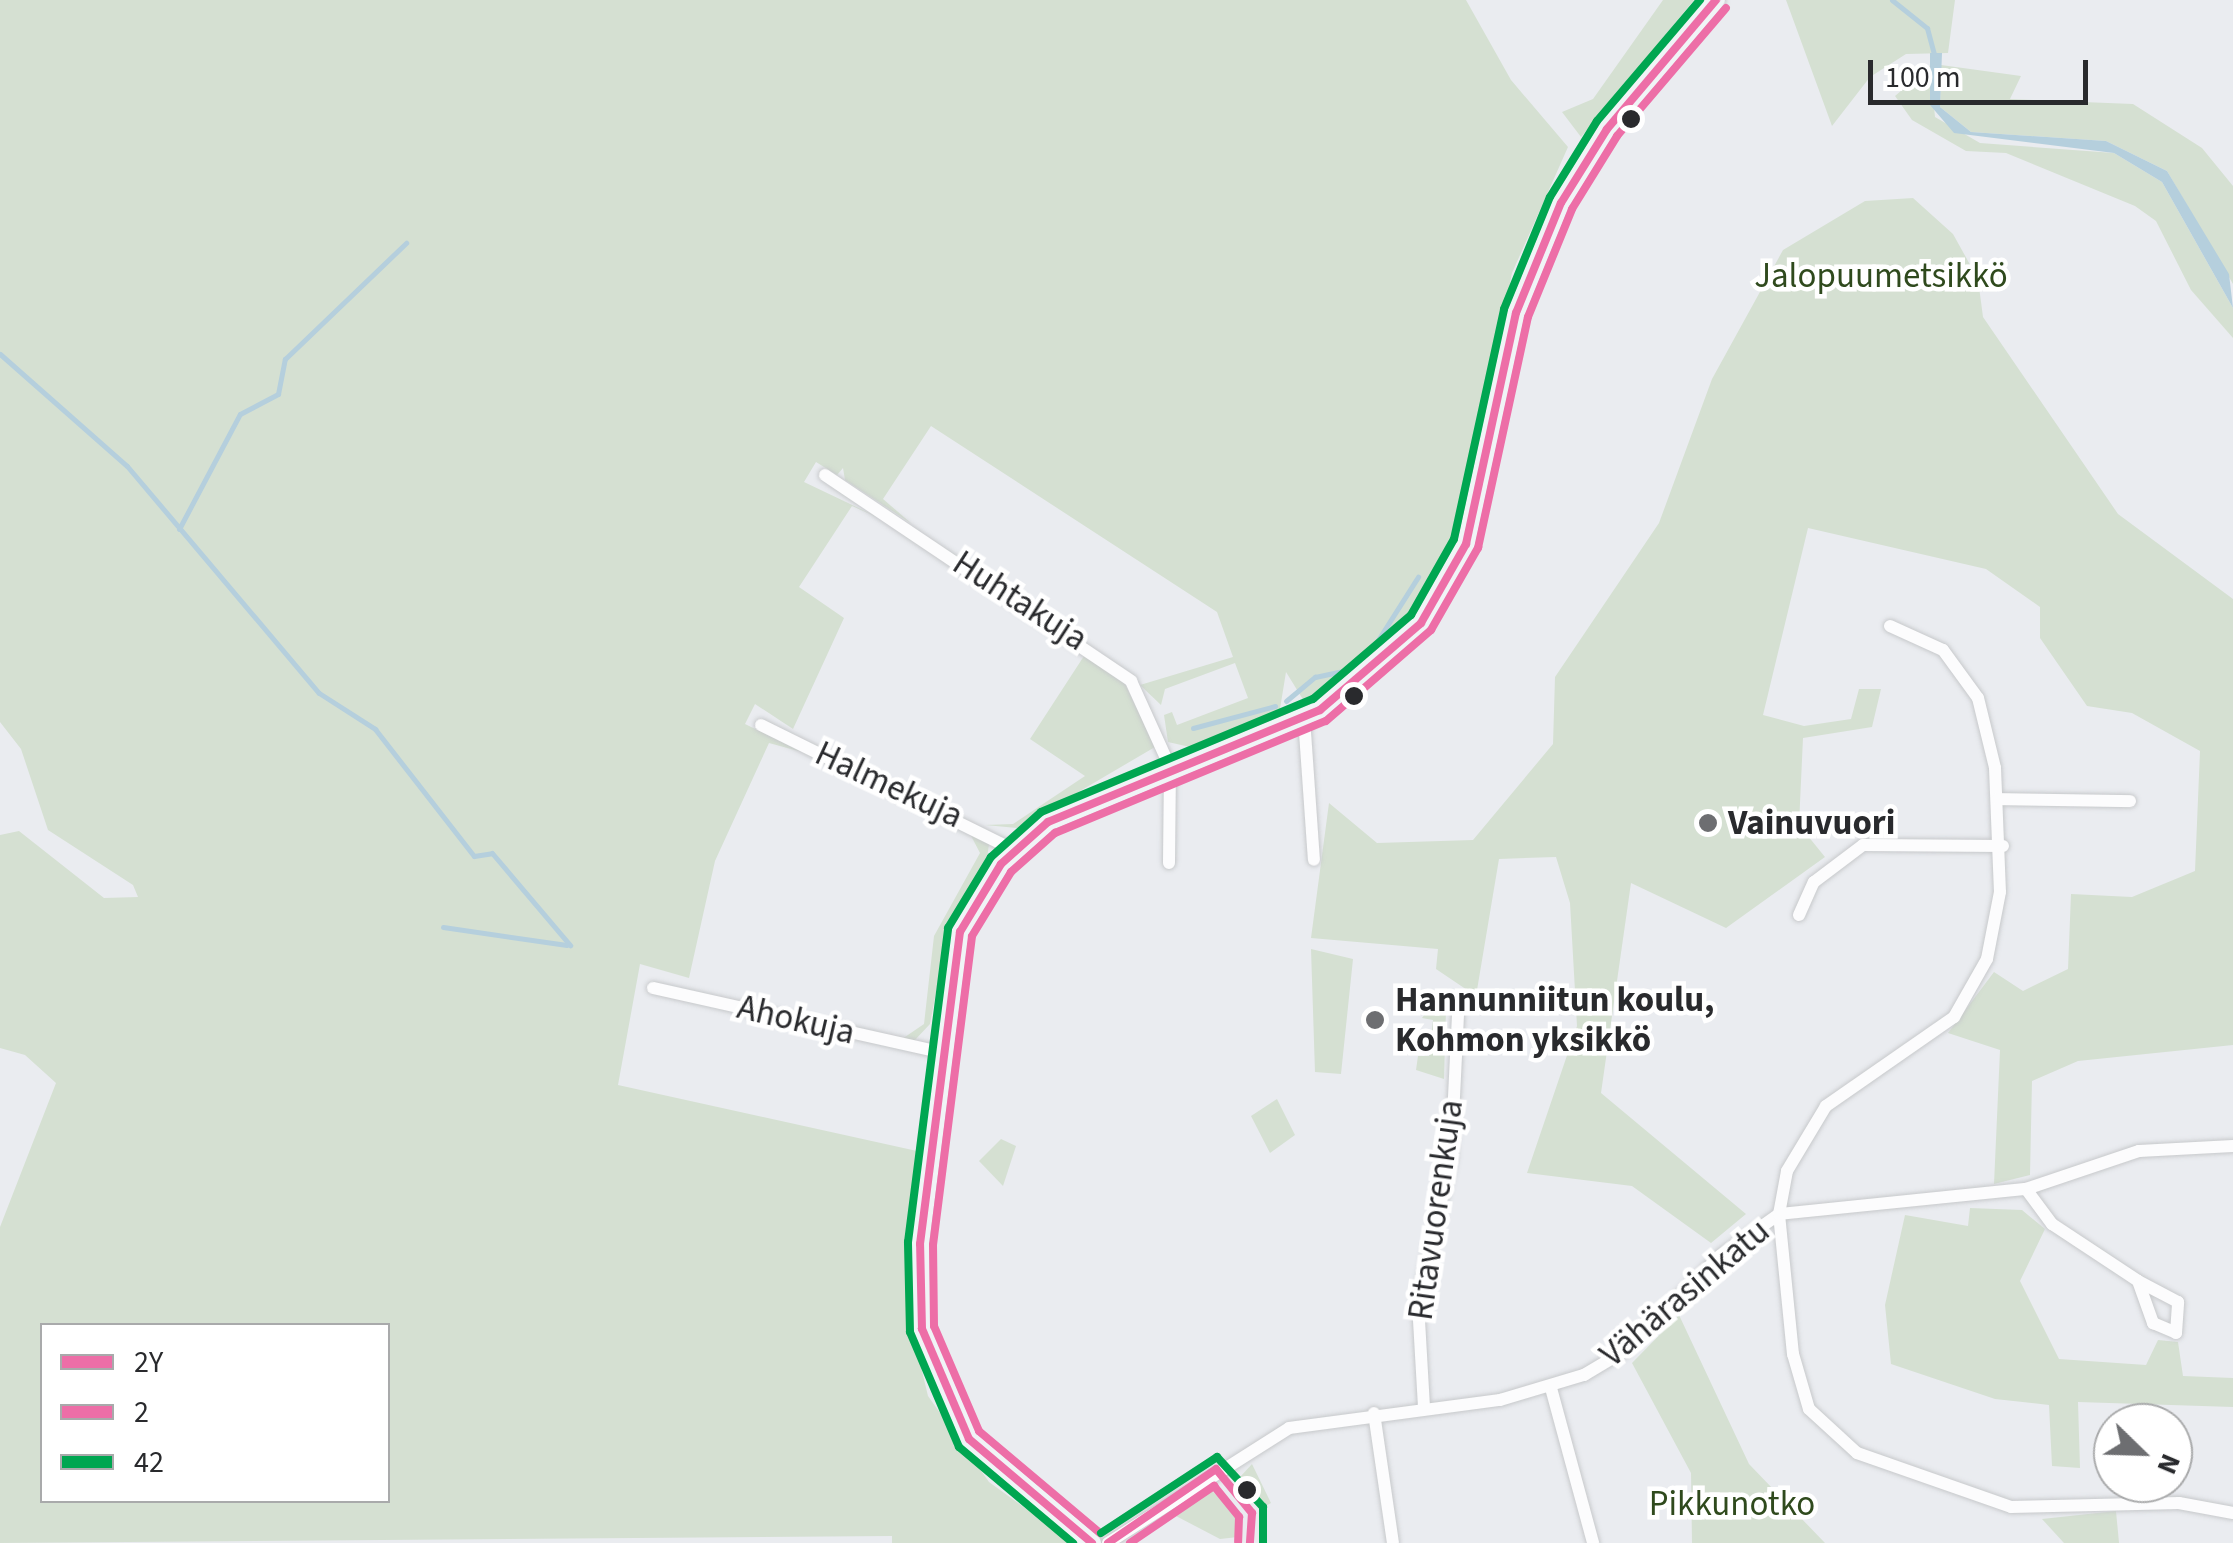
<!DOCTYPE html>
<meta charset="utf-8">
<style>
body{margin:0}
#map{position:relative;width:2233px;height:1543px;overflow:hidden;background:#eaecf0;font-family:"Source Sans 3",sans-serif}
div>[style]{position:absolute}
[style*='--x']{left:calc(var(--x)*1px);top:calc(var(--y)*1px);width:calc(var(--w)*1px);rotate:calc(var(--a)*1deg)}
.green>*{inset:0;background:#d5e0d2}
.water>*{inset:0;background:#b5cfdd}
.stream>*{height:5px;margin:-2.5px;padding:0 2.5px;transform-origin:2.5px;border-radius:2.5px;background:#b5cfdd}
.roads{filter:drop-shadow(0 0 2px #c7c9cb) drop-shadow(0 0 2px #c7c9cb)}
.street>*{height:12px;margin:-6px;padding:0 6px;transform-origin:6px;border-radius:6px;background:#fcfcfd}
.secondary>*{height:18px;margin:-9px;padding:0 9px;transform-origin:9px;border-radius:9px;background:#f0f4f6}
.bus-1>*{height:8px;margin:-4px;padding:0 4px;transform-origin:4px;border-radius:4px;background:#ed6ea7}
.bus-2>*{height:8px;margin:-4px;padding:0 4px;transform-origin:4px;border-radius:4px;background:#ed6ea7}
.bus-3>*{height:8px;margin:-4px;padding:0 4px;transform-origin:4px;border-radius:4px;background:#00a651}
.dots>*{width:28px;height:28px;translate:-50% -50%;box-sizing:border-box;border:5px solid #fff;border-radius:50%}
span{translate:-50% -50%;white-space:nowrap;text-align:center;line-height:1.15;-webkit-text-stroke:9px #fff;paint-order:stroke}
.park-label{font-size:35px;color:#2f4a1d}
.street-label{font-size:35px;color:#292a2d}
.poi-label{font-size:35px;color:#292a2d;font-weight:700}
.left{translate:0 -50%;text-align:left}
.legend{position:absolute;left:40px;top:1323px;width:350px;height:180px;box-sizing:border-box;background:#fff;border:2px solid #a9aaab;margin:0;padding:12px 18px;list-style:none;font-size:30px;color:#292a2d}
.legend li{display:flex;align-items:center;gap:20px;height:50px}
.legend b{width:50px;border:2px solid #a9aaab}
.north{position:absolute;left:2093px;top:1403px;width:100px;height:100px;box-sizing:border-box;background:#fff;border:2px solid #a9aaab;border-radius:50%;rotate:113deg;font-size:28px;font-weight:700;line-height:40px;text-align:center;color:#292a2d}
.north::after{content:'';display:block;margin:auto;width:35px;height:45px;background:#6d6e71;clip-path:polygon(50% 0,100% 100%,50% 72%,0 100%)}
.scale{position:absolute;left:1868px;top:60px;width:220px;height:45px;box-sizing:border-box;border:5px solid #292a2d;border-top:0;padding-left:12px;font-size:30px;line-height:35px;white-space:nowrap;color:#292a2d;-webkit-text-stroke:8px #fff;paint-order:stroke}
</style>
<div id="map">
<div class="green">
<div style="clip-path:polygon(evenodd,0 0,1466px 0,1511px 80px,1568px 147px,1512px 273px,1462px 527px,1398px 634px,1307px 706px,1286px 672px,1279px 715px,1190px 747px,1168px 742px,1164px 715px,1172px 712px,1177px 725px,1248px 698px,1235px 663px,1165px 689px,1161px 705px,1140px 685px,1233px 657px,1217px 612px,931px 426px,883px 499px,912px 524px,845px 480px,843px 468px,837px 475px,816px 462px,804px 482px,888px 522px,852px 506px,799px 587px,844px 618px,793px 729px,755px 704px,745px 724px,802px 752px,769px 743px,715px 861px,689px 978px,640px 964px,618px 1085px,917px 1151px,906px 1305px,928px 1396px,989px 1482px,1073px 1543px,892px 1543px,892px 1536px,0 1543px,0 1227px,56px 1083px,25px 1055px,0 1048px,0 835px,19px 831px,104px 898px,138px 897px,133px 885px,48px 830px,21px 749px,0 722px,0 0,42px 1326px,388px 1326px,388px 1500px,42px 1500px,42px 1326px)"></div>
<div style="clip-path:polygon(1663px 0,1694px 0,1581px 137px,1562px 112px,1593px 99px)"></div>
<div style="clip-path:polygon(1786px 0,1955px 0,1948px 53px,1906px 54px,1870px 77px,1832px 126px)"></div>
<div style="clip-path:polygon(1941px 65px,2021px 76px,2010px 99px,2133px 104px,2202px 148px,2233px 186px,2233px 284px,2167px 171px,2106px 141px,1971px 132px,1940px 107px)"></div>
<div style="clip-path:polygon(1930px 66px,1935px 117px,1980px 143px,2114px 153px,2162px 182px,2233px 308px,2233px 338px,2191px 290px,2156px 221px,2135px 206px,2006px 153px,1966px 151px,1912px 120px,1895px 96px)"></div>
<div style="clip-path:polygon(1913px 198px,1953px 234px,1978px 279px,1983px 317px,2118px 514px,2233px 599px,2233px 1045px,2078px 1061px,2032px 1081px,2030px 1175px,1994px 1184px,2000px 1050px,1948px 1033px,1994px 972px,2023px 991px,2068px 969px,2071px 894px,2132px 897px,2195px 871px,2200px 751px,2132px 713px,2087px 706px,2040px 638px,2040px 607px,1986px 569px,1808px 528px,1763px 715px,1804px 726px,1851px 719px,1859px 689px,1881px 689px,1872px 727px,1803px 738px,1799px 825px,1825px 857px,1726px 928px,1631px 883px,1601px 1093px,1746px 1214px,1711px 1243px,1632px 1186px,1527px 1173px,1577px 1026px,1570px 903px,1556px 857px,1499px 859px,1476px 996px,1436px 969px,1438px 949px,1311px 938px,1329px 803px,1377px 843px,1473px 840px,1553px 744px,1555px 677px,1659px 523px,1712px 379px,1783px 250px,1865px 201px)"></div>
<div style="clip-path:polygon(1084px 656px,1125px 684px,1155px 747px,1017px 828px,985px 825px,1013px 824px,1085px 776px,1030px 739px)"></div>
<div style="clip-path:polygon(967px 828px,989px 844px,987px 859px,949px 923px,930px 1024px,914px 1041px,902px 1039px,924px 1024px,934px 936px,980px 853px)"></div>
<div style="clip-path:polygon(1311px 949px,1353px 959px,1341px 1074px,1315px 1072px)"></div>
<div style="clip-path:polygon(1430px 1007px,1446px 1009px,1444px 1079px,1416px 1070px,1418px 1056px,1429px 1056px,1433px 1020px,1422px 1018px)"></div>
<div style="clip-path:polygon(1277px 1099px,1295px 1135px,1270px 1153px,1251px 1116px)"></div>
<div style="clip-path:polygon(1001px 1139px,1016px 1146px,1003px 1186px,979px 1161px)"></div>
<div style="clip-path:polygon(1970px 1208px,2022px 1210px,2045px 1229px,2020px 1281px,2059px 1359px,2146px 1365px,2158px 1340px,2178px 1342px,2183px 1376px,2233px 1378px,2233px 1407px,2078px 1402px,2080px 1468px,2052px 1466px,2049px 1405px,1995px 1399px,1891px 1364px,1885px 1305px,1905px 1215px,1968px 1226px)"></div>
<div style="clip-path:polygon(1679px 1315px,1749px 1464px,1825px 1543px,1692px 1543px,1691px 1473px,1632px 1363px)"></div>
<div style="clip-path:polygon(1252px 1464px,1271px 1503px,1262px 1508px,1240px 1477px)"></div>
<div style="clip-path:polygon(1212px 1491px,1240px 1517px,1238px 1537px,1220px 1539px,1176px 1516px)"></div>
<div style="clip-path:polygon(2116px 1511px,2119px 1543px,2064px 1543px,2042px 1519px)"></div>
</div>
<div class="water">
<div style="clip-path:polygon(1930px 53px,1942px 53px,1940px 107px,1971px 132px,2106px 141px,2167px 171px,2229px 274px,2233px 308px,2162px 182px,2114px 153px,1954px 133px,1930px 105px)"></div>
</div>
<div class="stream">
<div style="--x:1892;--y:0;--w:45;--a:38.7"></div>
<div style="--x:1927;--y:28;--w:31;--a:75"></div>
<div style="--x:0;--y:354;--w:169;--a:41.4"></div>
<div style="--x:127;--y:466;--w:297;--a:49.8"></div>
<div style="--x:319;--y:693;--w:67;--a:32.7"></div>
<div style="--x:375;--y:729;--w:161;--a:52.1"></div>
<div style="--x:474;--y:856;--w:18;--a:-9"></div>
<div style="--x:492;--y:853;--w:121;--a:49.7"></div>
<div style="--x:179;--y:529;--w:130;--a:-62.1"></div>
<div style="--x:240;--y:414;--w:43;--a:-27.8"></div>
<div style="--x:278;--y:394;--w:36;--a:-79"></div>
<div style="--x:285;--y:359;--w:168;--a:-43.8"></div>
<div style="--x:1371;--y:651;--w:88;--a:-57.6"></div>
<div style="--x:1286;--y:701;--w:38;--a:-40"></div>
<div style="--x:1315;--y:677;--w:43;--a:-12.1"></div>
<div style="--x:1193;--y:728;--w:85;--a:-15"></div>
<div style="--x:443;--y:927;--w:125;--a:8.3"></div>
</div>
<div class="roads">
<div class="street">
<div style="--x:825;--y:475;--w:369;--a:33.9"></div>
<div style="--x:1131;--y:681;--w:94;--a:65.6"></div>
<div style="--x:1170;--y:767;--w:96;--a:90.6"></div>
<div style="--x:1890;--y:626;--w:58;--a:24.4"></div>
<div style="--x:1943;--y:650;--w:59;--a:53.9"></div>
<div style="--x:1978;--y:698;--w:72;--a:76.3"></div>
<div style="--x:1995;--y:768;--w:124;--a:87.7"></div>
<div style="--x:2000;--y:892;--w:68;--a:101"></div>
<div style="--x:1987;--y:959;--w:67;--a:119.6"></div>
<div style="--x:1954;--y:1017;--w:156;--a:145.2"></div>
<div style="--x:1826;--y:1106;--w:76;--a:121"></div>
<div style="--x:1787;--y:1171;--w:44;--a:100.5"></div>
<div style="--x:1779;--y:1214;--w:141;--a:84.3"></div>
<div style="--x:1793;--y:1354;--w:57;--a:73.8"></div>
<div style="--x:1809;--y:1409;--w:65;--a:42.5"></div>
<div style="--x:1857;--y:1453;--w:163;--a:19.3"></div>
<div style="--x:2011;--y:1507;--w:168;--a:-1.4"></div>
<div style="--x:2179;--y:1503;--w:55;--a:10.5"></div>
<div style="--x:1304;--y:718;--w:142;--a:86"></div>
<div style="--x:761;--y:725;--w:282;--a:26.3"></div>
<div style="--x:1998;--y:799;--w:132;--a:0.9"></div>
<div style="--x:1799;--y:915;--w:36;--a:-66"></div>
<div style="--x:1814;--y:882;--w:61;--a:-37.1"></div>
<div style="--x:1863;--y:845;--w:140;--a:0.4"></div>
<div style="--x:653;--y:988;--w:294;--a:12.6"></div>
<div style="--x:2026;--y:1189;--w:44;--a:53.4"></div>
<div style="--x:2052;--y:1224;--w:103;--a:33.5"></div>
<div style="--x:2138;--y:1281;--w:45;--a:70.3"></div>
<div style="--x:2153;--y:1323;--w:25;--a:23"></div>
<div style="--x:2176;--y:1333;--w:31;--a:-86"></div>
<div style="--x:2178;--y:1302;--w:45;--a:-152.3"></div>
<div style="--x:1551;--y:1388;--w:161;--a:74.8"></div>
<div style="--x:1424;--y:1407;--w:105;--a:-93.3"></div>
<div style="--x:1418;--y:1302;--w:148;--a:-77.1"></div>
<div style="--x:1451;--y:1158;--w:145;--a:-87.2"></div>
<div style="--x:1374;--y:1413;--w:131;--a:81.7"></div>
<div style="--x:1108;--y:1543;--w:214;--a:-32.4"></div>
<div style="--x:1289;--y:1428;--w:213;--a:-7.6"></div>
<div style="--x:1500;--y:1400;--w:88;--a:-16.6"></div>
<div style="--x:1584;--y:1375;--w:49;--a:-30.8"></div>
<div style="--x:1626;--y:1350;--w:133;--a:-45"></div>
<div style="--x:1720;--y:1256;--w:72;--a:-35.4"></div>
<div style="--x:1779;--y:1214;--w:248;--a:-5.8"></div>
<div style="--x:2026;--y:1189;--w:119;--a:-18.6"></div>
<div style="--x:2139;--y:1151;--w:94;--a:-3"></div>
</div>
<div class="secondary">
<div style="--x:1092;--y:1543;--w:161;--a:-139.8"></div>
<div style="--x:969;--y:1439;--w:120;--a:-113.1"></div>
<div style="--x:922;--y:1329;--w:85;--a:-91.3"></div>
<div style="--x:920;--y:1244;--w:315;--a:-82.7"></div>
<div style="--x:960;--y:932;--w:79;--a:-58.9"></div>
<div style="--x:1001;--y:864;--w:63;--a:-41.8"></div>
<div style="--x:1048;--y:822;--w:294;--a:-22.4"></div>
<div style="--x:1320;--y:710;--w:133;--a:-40.7"></div>
<div style="--x:1421;--y:623;--w:91;--a:-60.3"></div>
<div style="--x:1466;--y:544;--w:236;--a:-77.8"></div>
<div style="--x:1516;--y:313;--w:119;--a:-67.8"></div>
<div style="--x:1561;--y:203;--w:87;--a:-58.1"></div>
<div style="--x:1607;--y:129;--w:169;--a:-49.8"></div>
</div>
</div>
<div class="bus-1">
<div style="--x:1092;--y:1543;--w:161;--a:-139.8"></div>
<div style="--x:969;--y:1439;--w:120;--a:-113.1"></div>
<div style="--x:922;--y:1329;--w:85;--a:-91.3"></div>
<div style="--x:920;--y:1244;--w:315;--a:-82.7"></div>
<div style="--x:960;--y:932;--w:79;--a:-58.9"></div>
<div style="--x:1001;--y:864;--w:63;--a:-41.8"></div>
<div style="--x:1048;--y:822;--w:294;--a:-22.4"></div>
<div style="--x:1320;--y:710;--w:133;--a:-40.7"></div>
<div style="--x:1421;--y:623;--w:91;--a:-60.3"></div>
<div style="--x:1466;--y:544;--w:236;--a:-77.8"></div>
<div style="--x:1516;--y:313;--w:119;--a:-67.8"></div>
<div style="--x:1561;--y:203;--w:87;--a:-58.1"></div>
<div style="--x:1607;--y:129;--w:169;--a:-49.8"></div>
<div style="--x:1108;--y:1543;--w:131;--a:-34.4"></div>
<div style="--x:1216;--y:1469;--w:57;--a:50.7"></div>
<div style="--x:1252;--y:1513;--w:30;--a:94"></div>
</div>
<div class="bus-2">
<div style="--x:1100;--y:1533;--w:158;--a:-139.9"></div>
<div style="--x:979;--y:1431;--w:114;--a:-113.2"></div>
<div style="--x:934;--y:1326;--w:81;--a:-90.7"></div>
<div style="--x:933;--y:1245;--w:311;--a:-82.8"></div>
<div style="--x:972;--y:936;--w:75;--a:-58.6"></div>
<div style="--x:1011;--y:872;--w:59;--a:-41.6"></div>
<div style="--x:1055;--y:833;--w:293;--a:-22.5"></div>
<div style="--x:1326;--y:721;--w:139;--a:-40.9"></div>
<div style="--x:1431;--y:630;--w:95;--a:-60.2"></div>
<div style="--x:1478;--y:548;--w:236;--a:-77.8"></div>
<div style="--x:1528;--y:317;--w:117;--a:-67.8"></div>
<div style="--x:1572;--y:209;--w:86;--a:-58.3"></div>
<div style="--x:1617;--y:136;--w:168;--a:-49.6"></div>
<div style="--x:1130;--y:1543;--w:102;--a:-34.2"></div>
<div style="--x:1214;--y:1486;--w:40;--a:51"></div>
<div style="--x:1239;--y:1517;--w:25;--a:92"></div>
</div>
<div class="bus-3">
<div style="--x:1101;--y:1533;--w:139;--a:-33.2"></div>
<div style="--x:1217;--y:1457;--w:68;--a:47.4"></div>
<div style="--x:1263;--y:1507;--w:36;--a:90"></div>
<div style="--x:1073;--y:1543;--w:149;--a:-139.9"></div>
<div style="--x:959;--y:1447;--w:125;--a:-113.1"></div>
<div style="--x:910;--y:1332;--w:90;--a:-91.3"></div>
<div style="--x:908;--y:1242;--w:317;--a:-82.7"></div>
<div style="--x:948;--y:928;--w:83;--a:-58.8"></div>
<div style="--x:991;--y:857;--w:67;--a:-42"></div>
<div style="--x:1041;--y:812;--w:295;--a:-22.6"></div>
<div style="--x:1313;--y:699;--w:129;--a:-40.6"></div>
<div style="--x:1411;--y:615;--w:87;--a:-60.5"></div>
<div style="--x:1454;--y:539;--w:235;--a:-77.7"></div>
<div style="--x:1504;--y:309;--w:121;--a:-67.7"></div>
<div style="--x:1550;--y:197;--w:89;--a:-58.3"></div>
<div style="--x:1597;--y:121;--w:159;--a:-49.6"></div>
</div>
<div class="dots">
<div style="left:1631px;top:119px;background:#292a2d"></div>
<div style="left:1354px;top:696px;background:#292a2d"></div>
<div style="left:1708px;top:823px;background:#6d6e71"></div>
<div style="left:1375px;top:1020px;background:#6d6e71"></div>
<div style="left:1247px;top:1490px;background:#292a2d"></div>
</div>
<div class="park-label">
<span style="left:1881px;top:276px">Jalopuumetsikkö</span>
<span style="left:1732px;top:1504px">Pikkunotko</span>
</div>
<div class="street-label">
<span style="left:1020px;top:601px;rotate:33deg">Huhtakuja</span>
<span style="left:889px;top:785px;rotate:25deg">Halmekuja</span>
<span style="left:796px;top:1020px;rotate:13deg">Ahokuja</span>
<span style="left:1436px;top:1210px;rotate:-82deg">Ritavuorenkuja</span>
<span style="left:1685px;top:1293px;rotate:-40deg">Vähärasinkatu</span>
</div>
<div class="poi-label">
<span class="left" style="left:1728px;top:823px">Vainuvuori</span>
<span class="left" style="left:1395px;top:1020px">Hannunniitun koulu,<br>Kohmon yksikkö</span>
</div>
<ul class="legend">
<li><b style="height:12px;background:#ed6ea7"></b>2Y</li>
<li><b style="height:12px;background:#ed6ea7"></b>2</li>
<li><b style="height:12px;background:#00a651"></b>42</li>
</ul>
<div class="north">N</div>
<div class="scale">100 m</div>
</div>
